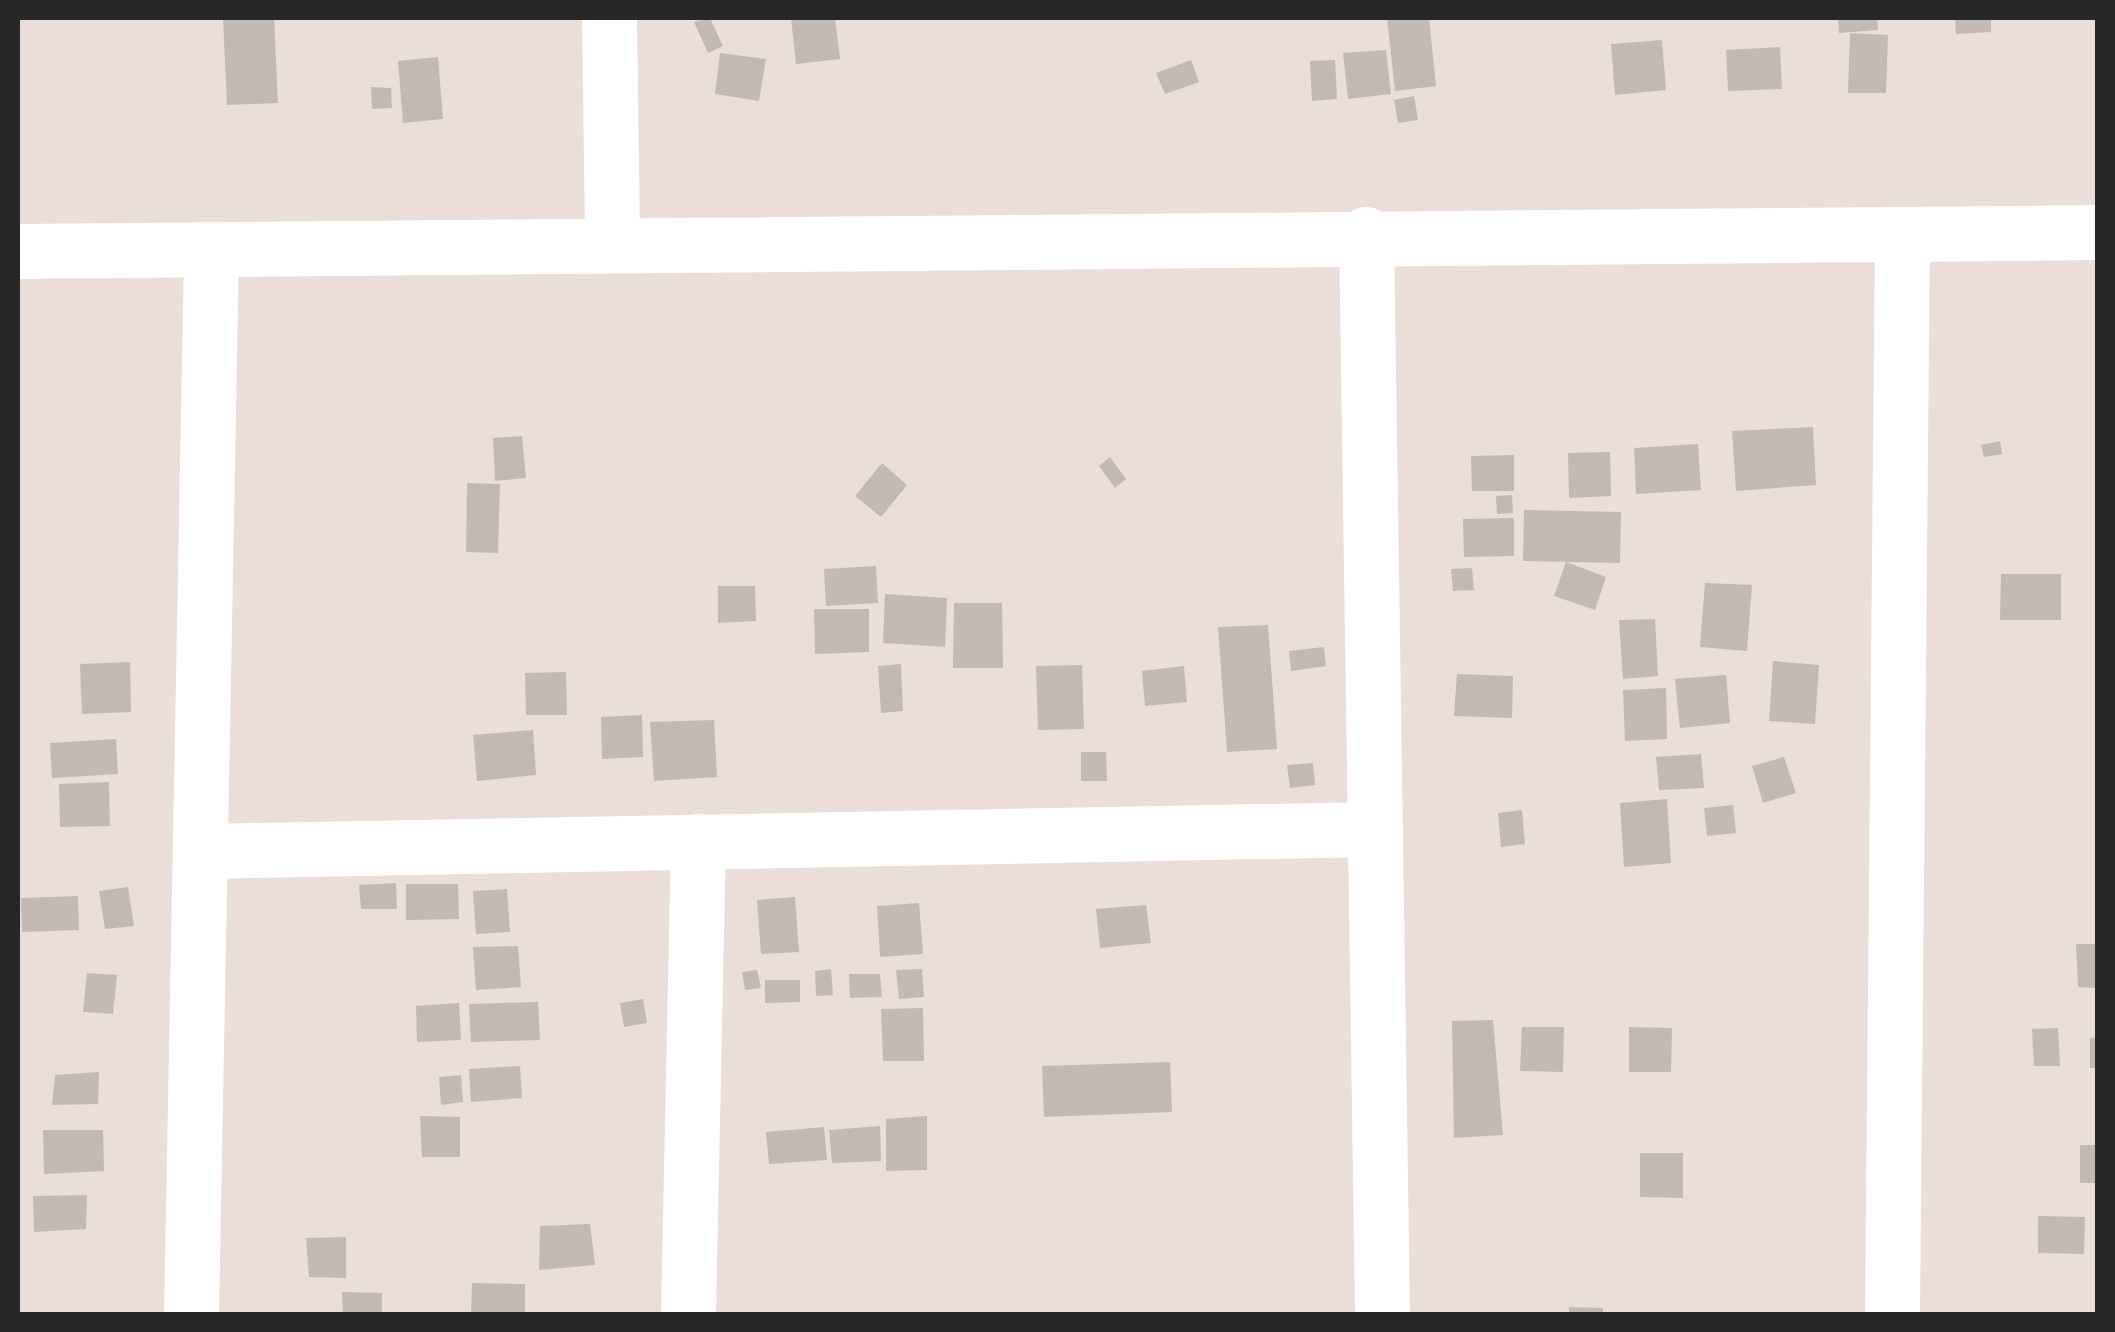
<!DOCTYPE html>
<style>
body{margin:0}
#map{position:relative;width:2115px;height:1332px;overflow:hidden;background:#ebddd7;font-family:"PT Sans Narrow",sans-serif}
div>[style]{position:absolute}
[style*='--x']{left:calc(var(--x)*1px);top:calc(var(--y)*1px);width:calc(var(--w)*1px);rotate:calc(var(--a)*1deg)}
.building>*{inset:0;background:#c2b9b3}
.minor>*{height:55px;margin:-27.5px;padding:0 27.5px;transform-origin:27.5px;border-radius:27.5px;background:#fff}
span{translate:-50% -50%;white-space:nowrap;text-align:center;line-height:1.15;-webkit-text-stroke:10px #fff;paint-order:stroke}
.frame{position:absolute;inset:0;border:20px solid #272727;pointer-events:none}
</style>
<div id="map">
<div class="building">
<div style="clip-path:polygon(223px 18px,274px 18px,278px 103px,227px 105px)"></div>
<div style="clip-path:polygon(710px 18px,723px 46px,708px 53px,694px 22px)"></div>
<div style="clip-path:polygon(791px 18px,835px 18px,840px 59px,796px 64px)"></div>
<div style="clip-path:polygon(1387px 18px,1429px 18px,1436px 86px,1395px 91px)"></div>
<div style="clip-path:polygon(1838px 18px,1877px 18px,1878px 30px,1839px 33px)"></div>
<div style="clip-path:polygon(1955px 18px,1991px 18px,1991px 32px,1956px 34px)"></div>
<div style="clip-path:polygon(1850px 33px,1888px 35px,1886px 93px,1848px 93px)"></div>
<div style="clip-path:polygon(1662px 40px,1666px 90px,1615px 95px,1611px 44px)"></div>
<div style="clip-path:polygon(1780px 47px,1782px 89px,1728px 91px,1726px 50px)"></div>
<div style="clip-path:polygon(1386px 50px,1391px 94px,1348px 99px,1343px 53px)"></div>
<div style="clip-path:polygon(720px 53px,766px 59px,759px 101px,715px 94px)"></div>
<div style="clip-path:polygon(438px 57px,443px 119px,403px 123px,398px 61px)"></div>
<div style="clip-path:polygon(1191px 60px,1199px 82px,1165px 94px,1156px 73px)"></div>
<div style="clip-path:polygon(1335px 60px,1337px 99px,1312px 101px,1310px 61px)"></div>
<div style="clip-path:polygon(371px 87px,391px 88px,392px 108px,372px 109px)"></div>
<div style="clip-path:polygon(1414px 96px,1418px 120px,1398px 123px,1394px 100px)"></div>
<div style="clip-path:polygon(1813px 427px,1816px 485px,1736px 491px,1732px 431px)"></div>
<div style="clip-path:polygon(522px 436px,526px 478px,495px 481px,493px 438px)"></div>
<div style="clip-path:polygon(2000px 441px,2002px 454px,1984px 457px,1981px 445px)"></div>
<div style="clip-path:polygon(1698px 444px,1701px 490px,1636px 494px,1634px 448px)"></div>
<div style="clip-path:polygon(1610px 452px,1611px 496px,1569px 498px,1568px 453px)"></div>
<div style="clip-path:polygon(1514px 455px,1514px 491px,1472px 491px,1471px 456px)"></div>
<div style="clip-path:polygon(1110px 457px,1126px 479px,1115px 488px,1099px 466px)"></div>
<div style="clip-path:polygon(882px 463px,907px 485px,881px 517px,855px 496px)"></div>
<div style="clip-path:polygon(467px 483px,500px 484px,498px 553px,466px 552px)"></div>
<div style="clip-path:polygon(1512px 495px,1513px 513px,1497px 514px,1496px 496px)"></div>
<div style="clip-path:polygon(1524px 510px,1621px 512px,1620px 563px,1523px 561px)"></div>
<div style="clip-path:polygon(1514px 518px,1514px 556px,1464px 557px,1463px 519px)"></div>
<div style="clip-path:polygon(1566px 562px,1606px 577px,1595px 610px,1554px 596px)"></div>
<div style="clip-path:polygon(876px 566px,878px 603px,826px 606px,824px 569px)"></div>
<div style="clip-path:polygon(1472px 568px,1474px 590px,1453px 591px,1451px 569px)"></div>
<div style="clip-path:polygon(2001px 574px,2061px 574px,2061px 620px,2000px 620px)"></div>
<div style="clip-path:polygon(1705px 583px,1752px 585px,1747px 651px,1700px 647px)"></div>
<div style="clip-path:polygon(718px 586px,755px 586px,756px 621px,718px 623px)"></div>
<div style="clip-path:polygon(885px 594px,947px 598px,945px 647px,883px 643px)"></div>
<div style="clip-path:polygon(954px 603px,1002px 603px,1003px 668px,953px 668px)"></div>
<div style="clip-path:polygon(814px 609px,869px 609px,869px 652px,815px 654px)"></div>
<div style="clip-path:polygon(1655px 619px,1658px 676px,1623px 679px,1619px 620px)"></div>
<div style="clip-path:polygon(1268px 625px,1277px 749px,1227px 752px,1218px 627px)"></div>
<div style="clip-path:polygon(1324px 647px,1326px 666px,1291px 671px,1289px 651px)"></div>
<div style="clip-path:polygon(1773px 661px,1819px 665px,1815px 724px,1769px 721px)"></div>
<div style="clip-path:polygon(130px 662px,131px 712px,82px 714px,80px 664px)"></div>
<div style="clip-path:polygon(901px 664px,903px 711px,881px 713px,878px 666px)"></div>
<div style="clip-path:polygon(1082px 665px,1084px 729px,1038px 730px,1036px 666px)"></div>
<div style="clip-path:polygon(1184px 666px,1187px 702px,1145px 706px,1142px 671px)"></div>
<div style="clip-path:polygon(566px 672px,567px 715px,526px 715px,525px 673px)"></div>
<div style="clip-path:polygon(1457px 674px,1513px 676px,1512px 718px,1454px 716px)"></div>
<div style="clip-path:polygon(1726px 675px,1730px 723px,1680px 728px,1675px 679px)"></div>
<div style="clip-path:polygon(1666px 688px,1667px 739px,1625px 741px,1623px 690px)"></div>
<div style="clip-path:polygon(642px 715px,643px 757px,602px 759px,601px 717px)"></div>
<div style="clip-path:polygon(714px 720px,717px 777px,654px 781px,650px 722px)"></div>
<div style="clip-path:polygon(533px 730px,536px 775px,477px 781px,473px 735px)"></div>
<div style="clip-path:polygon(116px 739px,118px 774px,52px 778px,50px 743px)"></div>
<div style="clip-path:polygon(1081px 752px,1106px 752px,1107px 781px,1081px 781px)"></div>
<div style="clip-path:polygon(1701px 754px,1704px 788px,1659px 790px,1656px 757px)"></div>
<div style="clip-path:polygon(1784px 757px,1796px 793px,1763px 803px,1752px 766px)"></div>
<div style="clip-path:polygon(1313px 763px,1315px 785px,1290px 788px,1287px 765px)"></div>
<div style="clip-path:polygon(109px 782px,110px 826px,60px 827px,59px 784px)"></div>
<div style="clip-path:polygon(1667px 799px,1671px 863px,1624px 867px,1620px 803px)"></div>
<div style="clip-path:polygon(1733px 805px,1736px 833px,1707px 836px,1704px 808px)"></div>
<div style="clip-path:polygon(1522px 810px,1525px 844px,1501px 847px,1498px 813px)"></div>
<div style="clip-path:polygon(396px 883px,397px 909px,361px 909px,359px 885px)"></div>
<div style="clip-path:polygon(406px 884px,458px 884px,459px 919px,406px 920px)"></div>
<div style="clip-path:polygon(128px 887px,134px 926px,105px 929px,99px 891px)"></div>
<div style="clip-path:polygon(507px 889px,510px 932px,476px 934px,473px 891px)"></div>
<div style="clip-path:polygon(78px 896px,79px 930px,22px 932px,21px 898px)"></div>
<div style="clip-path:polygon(795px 897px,799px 952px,761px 954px,757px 900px)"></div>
<div style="clip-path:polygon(919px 903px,923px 954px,880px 957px,877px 906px)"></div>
<div style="clip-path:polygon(1146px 905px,1151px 943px,1100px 948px,1096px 909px)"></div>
<div style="clip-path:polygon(2076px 944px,2098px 944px,2098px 988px,2078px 987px)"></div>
<div style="clip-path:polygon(518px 946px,521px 987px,476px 990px,473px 947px)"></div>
<div style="clip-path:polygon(831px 969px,833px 995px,816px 996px,815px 971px)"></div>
<div style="clip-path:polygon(922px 969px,924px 997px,899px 999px,896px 970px)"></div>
<div style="clip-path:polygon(757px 970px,761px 988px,745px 990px,742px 972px)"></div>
<div style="clip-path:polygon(87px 973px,117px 975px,113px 1014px,83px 1012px)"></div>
<div style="clip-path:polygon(849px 974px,880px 974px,882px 997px,850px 998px)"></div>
<div style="clip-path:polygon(765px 980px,800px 980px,800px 1002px,765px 1003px)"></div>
<div style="clip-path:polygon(643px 999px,647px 1023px,624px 1027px,620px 1003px)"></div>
<div style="clip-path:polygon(538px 1002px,540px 1040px,471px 1042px,469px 1004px)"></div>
<div style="clip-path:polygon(459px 1003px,461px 1040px,417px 1042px,416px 1006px)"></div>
<div style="clip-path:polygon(923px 1008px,924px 1061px,883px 1061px,881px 1009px)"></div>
<div style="clip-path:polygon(1493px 1020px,1503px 1135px,1454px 1138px,1452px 1021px)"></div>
<div style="clip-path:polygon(1522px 1027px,1564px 1027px,1563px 1072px,1520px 1071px)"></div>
<div style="clip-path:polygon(1629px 1027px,1672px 1028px,1671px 1072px,1629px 1072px)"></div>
<div style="clip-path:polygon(2058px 1028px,2060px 1066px,2034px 1066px,2032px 1029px)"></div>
<div style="clip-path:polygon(2098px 1037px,2098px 1068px,2090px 1068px,2090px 1038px)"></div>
<div style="clip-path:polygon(1170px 1062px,1172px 1112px,1044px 1117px,1042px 1066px)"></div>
<div style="clip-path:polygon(520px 1066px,522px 1098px,471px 1102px,469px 1069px)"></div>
<div style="clip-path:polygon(99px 1072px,98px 1104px,52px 1105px,55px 1075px)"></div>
<div style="clip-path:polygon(461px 1075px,463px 1102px,441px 1105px,439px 1077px)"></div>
<div style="clip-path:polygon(420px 1116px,460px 1117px,460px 1157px,422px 1157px)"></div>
<div style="clip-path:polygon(927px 1116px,927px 1170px,886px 1171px,886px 1119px)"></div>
<div style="clip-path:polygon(880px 1126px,881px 1161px,832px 1163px,829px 1130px)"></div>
<div style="clip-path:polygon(824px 1127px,827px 1160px,769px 1164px,766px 1132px)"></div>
<div style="clip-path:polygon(43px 1130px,103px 1130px,104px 1171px,44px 1174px)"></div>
<div style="clip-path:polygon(2080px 1145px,2098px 1145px,2098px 1183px,2080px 1183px)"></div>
<div style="clip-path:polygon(1640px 1153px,1683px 1153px,1683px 1198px,1640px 1197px)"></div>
<div style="clip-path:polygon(87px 1195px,86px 1229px,34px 1232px,33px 1196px)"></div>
<div style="clip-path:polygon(2038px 1216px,2085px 1217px,2084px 1254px,2038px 1253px)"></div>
<div style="clip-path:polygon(590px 1224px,595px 1265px,539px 1270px,540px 1226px)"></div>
<div style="clip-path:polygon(346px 1237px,346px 1278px,309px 1277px,306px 1238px)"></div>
<div style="clip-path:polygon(472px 1283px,525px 1284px,525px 1314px,471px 1314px)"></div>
<div style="clip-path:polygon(342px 1292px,382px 1293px,382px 1314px,343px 1314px)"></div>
<div style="clip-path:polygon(1569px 1307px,1603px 1308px,1603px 1314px,1569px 1314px)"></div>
</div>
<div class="minor">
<div style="--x:609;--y:18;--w:227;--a:89.2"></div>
<div style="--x:1366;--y:234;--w:1080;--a:89.15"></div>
<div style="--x:18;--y:251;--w:2080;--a:-0.52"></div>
<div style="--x:203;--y:851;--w:1172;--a:-1.08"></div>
<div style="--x:191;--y:1314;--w:1059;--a:-88.92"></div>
<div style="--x:688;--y:1314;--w:473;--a:-88.8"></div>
<div style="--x:1892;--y:1314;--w:1075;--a:-89.47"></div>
</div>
<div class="frame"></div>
</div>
